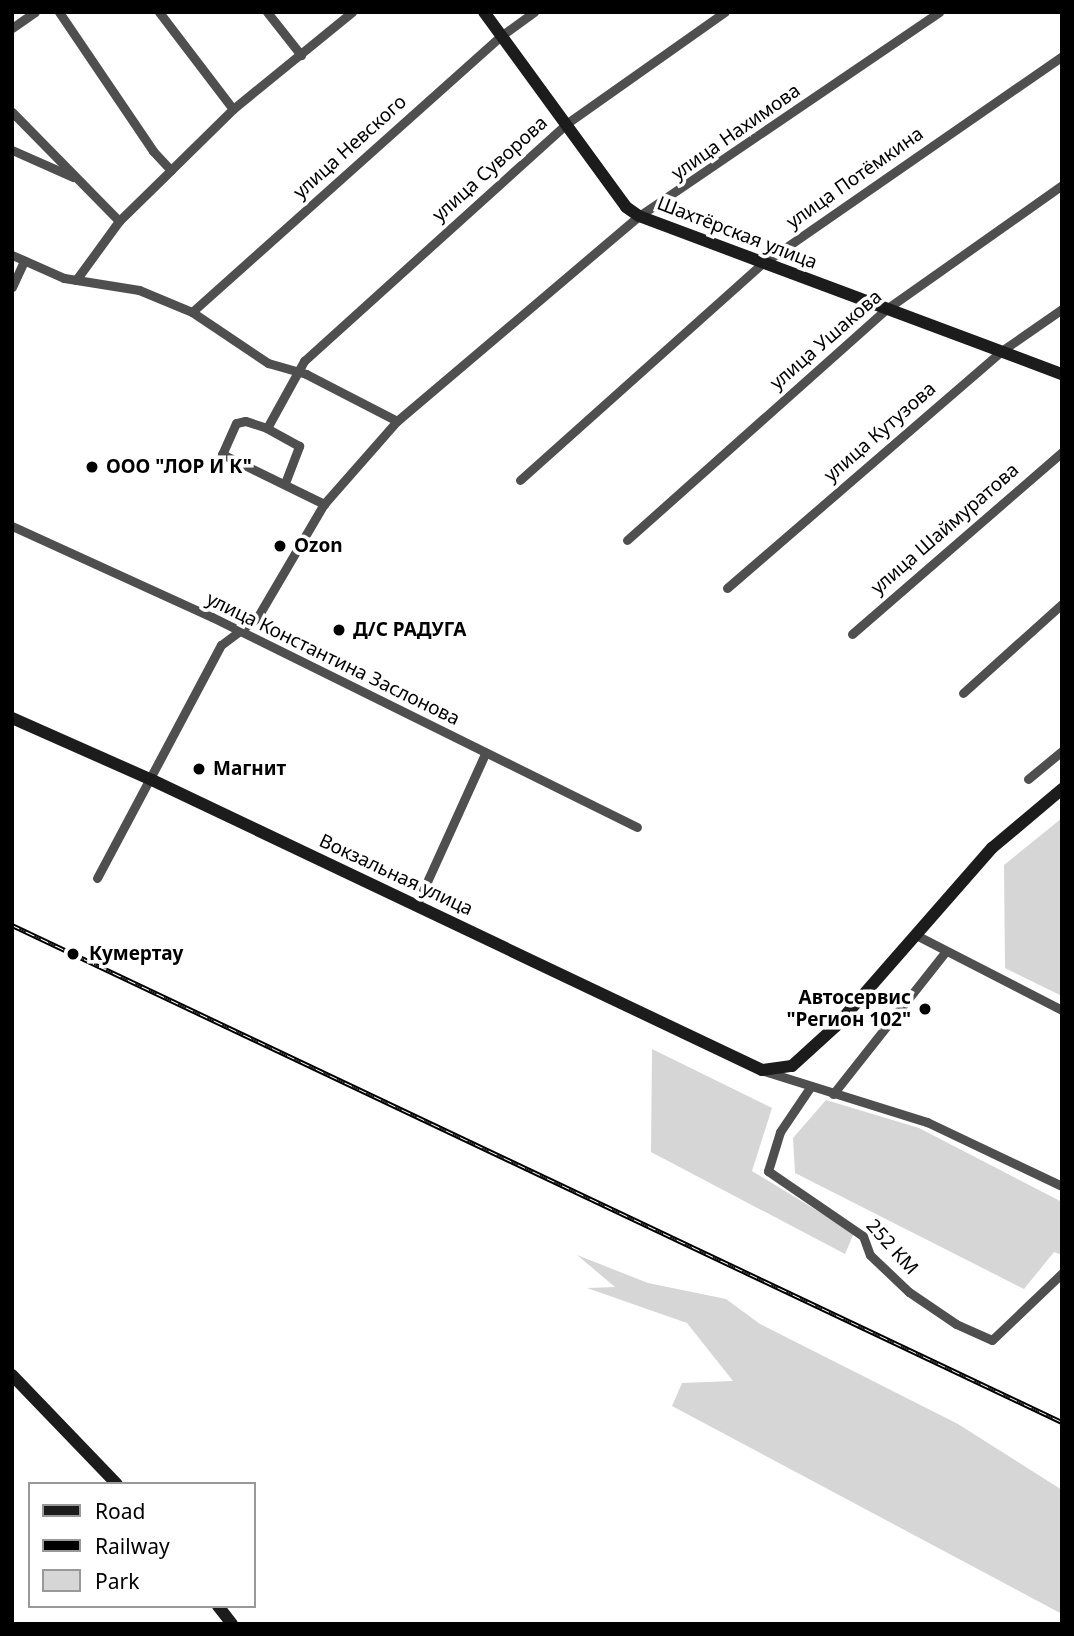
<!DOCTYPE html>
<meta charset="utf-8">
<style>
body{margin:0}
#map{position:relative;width:1074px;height:1636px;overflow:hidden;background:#fff;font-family:"Noto Sans",sans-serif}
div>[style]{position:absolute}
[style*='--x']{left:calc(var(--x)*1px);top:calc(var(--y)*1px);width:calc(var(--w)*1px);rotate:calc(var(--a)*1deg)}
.green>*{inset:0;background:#d6d6d6}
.street>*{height:9px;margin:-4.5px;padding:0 4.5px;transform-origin:4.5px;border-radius:4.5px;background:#4f4f4f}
.secondary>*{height:12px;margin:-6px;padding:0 6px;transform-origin:6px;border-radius:6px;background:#1c1c1c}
.rail>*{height:5px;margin-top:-2.5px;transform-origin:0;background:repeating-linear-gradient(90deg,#fff 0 8px,#000 0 16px);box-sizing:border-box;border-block:2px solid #000}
.dots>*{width:19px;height:19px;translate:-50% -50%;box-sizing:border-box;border:4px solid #fff;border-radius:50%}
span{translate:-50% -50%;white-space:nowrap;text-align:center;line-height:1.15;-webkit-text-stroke:7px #fff;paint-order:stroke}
.street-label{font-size:19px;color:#000}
.poi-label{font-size:19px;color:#000;font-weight:700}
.left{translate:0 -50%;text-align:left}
.right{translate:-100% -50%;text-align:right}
.frame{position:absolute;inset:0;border:14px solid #000;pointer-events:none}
.legend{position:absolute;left:28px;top:1482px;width:228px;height:126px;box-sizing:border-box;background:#fff;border:2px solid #999;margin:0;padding:9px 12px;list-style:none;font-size:21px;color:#000}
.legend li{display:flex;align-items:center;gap:14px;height:35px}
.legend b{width:35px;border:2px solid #999}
</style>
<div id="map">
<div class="green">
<div style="clip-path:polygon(1062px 818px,1062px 996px,1005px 968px,1004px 865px)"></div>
<div style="clip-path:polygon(652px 1049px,772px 1108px,752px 1171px,854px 1233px,845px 1254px,651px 1152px)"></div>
<div style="clip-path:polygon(826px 1100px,919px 1128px,1062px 1202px,1062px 1255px,1054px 1252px,1024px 1289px,795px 1173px,793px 1138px)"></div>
<div style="clip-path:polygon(577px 1255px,648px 1283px,726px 1299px,760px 1324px,958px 1424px,1062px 1490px,1062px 1614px,672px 1406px,682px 1383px,733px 1381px,687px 1323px,587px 1288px,615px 1287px)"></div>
</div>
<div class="street">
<div style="--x:59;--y:12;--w:168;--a:55.9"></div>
<div style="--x:153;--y:151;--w:26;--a:47"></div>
<div style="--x:159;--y:12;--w:122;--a:52.7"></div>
<div style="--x:267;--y:12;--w:55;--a:51.7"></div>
<div style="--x:12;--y:28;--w:28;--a:-35"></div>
<div style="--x:12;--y:112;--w:153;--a:45.5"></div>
<div style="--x:12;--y:150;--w:67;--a:23.9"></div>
<div style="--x:12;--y:255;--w:57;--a:23.9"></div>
<div style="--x:64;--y:278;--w:76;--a:9.1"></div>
<div style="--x:139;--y:290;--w:57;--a:22.5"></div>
<div style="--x:192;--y:312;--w:92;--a:33.9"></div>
<div style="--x:268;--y:363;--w:40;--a:16"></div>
<div style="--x:306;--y:374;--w:102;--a:27.3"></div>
<div style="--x:76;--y:280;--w:73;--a:-53.9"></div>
<div style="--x:119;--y:221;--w:73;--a:-44.4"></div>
<div style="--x:171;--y:170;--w:87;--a:-44.5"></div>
<div style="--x:233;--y:109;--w:154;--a:-39.2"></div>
<div style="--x:12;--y:287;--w:29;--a:-65"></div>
<div style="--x:192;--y:312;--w:414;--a:-41.8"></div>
<div style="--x:501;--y:36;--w:41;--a:-36"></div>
<div style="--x:267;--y:428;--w:77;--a:-61.1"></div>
<div style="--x:304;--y:361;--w:353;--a:-42.1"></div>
<div style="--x:566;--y:124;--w:194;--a:-35.2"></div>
<div style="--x:520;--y:480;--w:324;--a:-41.8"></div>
<div style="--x:762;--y:264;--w:365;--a:-34.7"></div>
<div style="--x:285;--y:483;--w:40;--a:-69"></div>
<div style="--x:299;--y:446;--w:37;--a:-151"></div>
<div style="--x:267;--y:428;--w:23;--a:-162"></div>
<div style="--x:245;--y:421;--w:9;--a:167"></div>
<div style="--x:236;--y:423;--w:34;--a:114"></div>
<div style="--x:222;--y:454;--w:114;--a:26.1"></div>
<div style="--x:12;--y:526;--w:220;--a:24.5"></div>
<div style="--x:212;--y:617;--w:474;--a:26.3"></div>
<div style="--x:627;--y:540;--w:346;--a:-41.7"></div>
<div style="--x:885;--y:310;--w:217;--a:-35.2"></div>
<div style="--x:727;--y:588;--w:361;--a:-40.8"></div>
<div style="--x:1000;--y:352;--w:75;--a:-34.7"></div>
<div style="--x:852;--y:634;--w:278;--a:-40.9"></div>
<div style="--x:963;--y:693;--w:133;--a:-42"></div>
<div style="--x:1028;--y:779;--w:44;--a:-39.5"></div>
<div style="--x:97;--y:878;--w:264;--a:-62"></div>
<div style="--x:221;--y:645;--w:45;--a:-36.9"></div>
<div style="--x:257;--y:618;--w:132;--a:-59.6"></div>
<div style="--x:324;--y:504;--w:111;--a:-48.7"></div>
<div style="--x:397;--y:421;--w:317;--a:-40.3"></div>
<div style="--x:639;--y:216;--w:363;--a:-34.2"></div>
<div style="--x:416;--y:906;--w:167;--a:-65.6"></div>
<div style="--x:916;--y:935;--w:164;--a:27.2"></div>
<div style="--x:764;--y:1071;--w:171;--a:17.4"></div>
<div style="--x:927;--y:1122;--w:149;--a:25.4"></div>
<div style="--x:811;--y:1086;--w:55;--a:124"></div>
<div style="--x:780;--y:1132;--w:41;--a:107.1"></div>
<div style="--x:768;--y:1171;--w:115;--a:34.4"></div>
<div style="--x:863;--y:1236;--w:20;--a:70"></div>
<div style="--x:870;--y:1255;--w:54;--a:43.5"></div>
<div style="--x:909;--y:1292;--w:57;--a:34.2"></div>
<div style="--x:956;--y:1324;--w:39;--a:24"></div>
<div style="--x:992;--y:1340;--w:97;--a:-43.7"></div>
<div style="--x:833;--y:1094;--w:182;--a:-51.7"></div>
</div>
<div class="secondary">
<div style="--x:484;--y:12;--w:241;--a:53.9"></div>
<div style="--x:626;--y:207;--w:16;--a:35"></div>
<div style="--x:639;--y:216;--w:452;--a:20.5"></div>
<div style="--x:12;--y:718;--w:153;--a:23.9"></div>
<div style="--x:152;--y:780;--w:675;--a:25.43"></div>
<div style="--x:762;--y:1070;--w:30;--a:-8"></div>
<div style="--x:792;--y:1066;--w:59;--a:-42.3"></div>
<div style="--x:836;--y:1026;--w:237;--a:-48.8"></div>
<div style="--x:992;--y:848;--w:92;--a:-40.1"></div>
<div style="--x:12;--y:1375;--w:151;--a:46.1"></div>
<div style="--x:218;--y:1606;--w:23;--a:52"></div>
</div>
<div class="rail">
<div style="--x:12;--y:925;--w:1162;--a:25.33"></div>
</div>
<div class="dots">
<div style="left:92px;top:467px;background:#000"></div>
<div style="left:280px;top:546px;background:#000"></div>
<div style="left:339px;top:630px;background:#000"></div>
<div style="left:199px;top:769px;background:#000"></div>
<div style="left:73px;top:954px;background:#000"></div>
<div style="left:925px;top:1009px;background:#000"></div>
</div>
<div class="street-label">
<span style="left:736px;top:132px;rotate:-35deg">улица Нахимова</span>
<span style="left:350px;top:147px;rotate:-42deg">улица Невского</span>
<span style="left:490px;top:169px;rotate:-42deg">улица Суворова</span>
<span style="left:855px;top:178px;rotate:-35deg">улица Потёмкина</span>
<span style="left:737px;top:233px;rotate:21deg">Шахтёрская улица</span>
<span style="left:826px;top:340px;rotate:-41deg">улица Ушакова</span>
<span style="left:880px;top:432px;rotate:-41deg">улица Кутузова</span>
<span style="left:945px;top:529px;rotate:-41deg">улица Шаймуратова</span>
<span style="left:333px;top:659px;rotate:26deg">улица Константина Заслонова</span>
<span style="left:396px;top:875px;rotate:25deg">Вокзальная улица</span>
<span style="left:892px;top:1247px;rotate:48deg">252 КМ</span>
</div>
<div class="poi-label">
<span class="left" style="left:106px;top:467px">ООО "ЛОР И К"</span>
<span class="left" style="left:294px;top:546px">Ozon</span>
<span class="left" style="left:353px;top:630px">Д/С РАДУГА</span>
<span class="left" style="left:213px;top:769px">Магнит</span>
<span class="left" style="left:89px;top:954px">Кумертау</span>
<span class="right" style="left:911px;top:1009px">Автосервис<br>"Регион 102"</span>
</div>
<div class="frame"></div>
<ul class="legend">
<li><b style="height:9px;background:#1c1c1c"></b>Road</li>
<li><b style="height:9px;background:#000"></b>Railway</li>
<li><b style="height:19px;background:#d6d6d6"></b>Park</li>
</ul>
</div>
